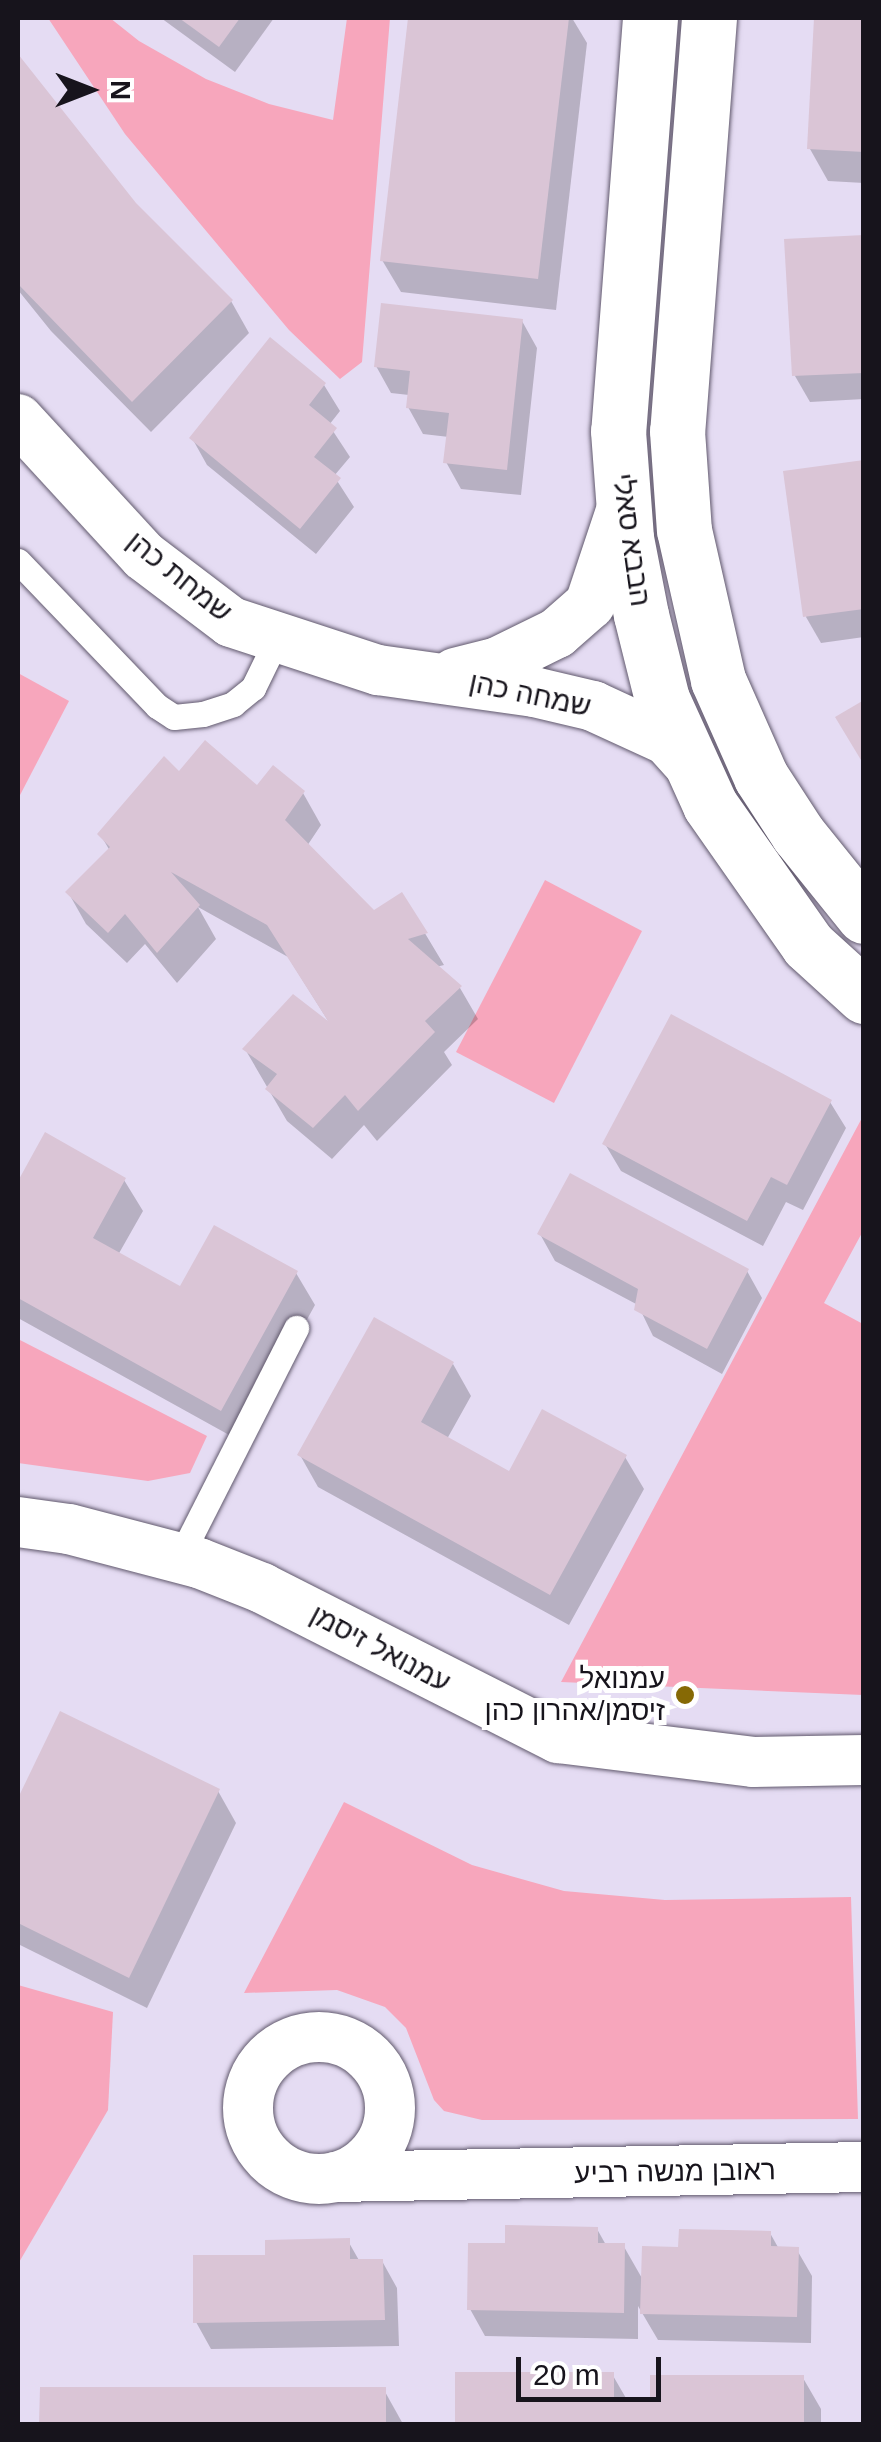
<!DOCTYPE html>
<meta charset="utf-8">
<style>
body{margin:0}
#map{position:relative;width:881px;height:2442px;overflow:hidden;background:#e5dcf3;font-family:Helvetica,"Noto Sans Hebrew",sans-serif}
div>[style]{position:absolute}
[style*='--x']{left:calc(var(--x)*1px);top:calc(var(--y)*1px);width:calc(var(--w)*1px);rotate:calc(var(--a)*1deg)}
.green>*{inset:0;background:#f7a6bc}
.shadow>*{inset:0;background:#0003}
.building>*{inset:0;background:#dac5d6}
.roads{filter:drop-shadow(0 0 2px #61596d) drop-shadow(0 0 2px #61596d)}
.lane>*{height:25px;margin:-12.5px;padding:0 12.5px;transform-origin:12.5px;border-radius:12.5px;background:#fff}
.street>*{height:50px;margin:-25px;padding:0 25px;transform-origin:25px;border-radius:25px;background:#fff}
.street>.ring{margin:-25px;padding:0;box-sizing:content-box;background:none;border:50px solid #fff;border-radius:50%}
.secondary>*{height:55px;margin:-27.5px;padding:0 27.5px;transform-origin:27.5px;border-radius:27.5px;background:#fff}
.dots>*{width:28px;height:28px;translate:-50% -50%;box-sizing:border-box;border:5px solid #fff;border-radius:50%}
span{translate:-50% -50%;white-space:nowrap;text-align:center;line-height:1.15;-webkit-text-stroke:10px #fff;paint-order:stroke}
.street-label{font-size:28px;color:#17141c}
.poi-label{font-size:28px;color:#17141c}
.right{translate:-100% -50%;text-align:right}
.frame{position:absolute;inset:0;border:20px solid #17141c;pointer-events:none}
.north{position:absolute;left:40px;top:40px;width:100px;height:100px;-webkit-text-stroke:8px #fff;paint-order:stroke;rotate:90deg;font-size:28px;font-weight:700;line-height:40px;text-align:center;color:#17141c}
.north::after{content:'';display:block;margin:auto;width:35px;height:45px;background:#17141c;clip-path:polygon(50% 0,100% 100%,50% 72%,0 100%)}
.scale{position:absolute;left:516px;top:2357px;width:145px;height:45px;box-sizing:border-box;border:5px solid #17141c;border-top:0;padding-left:12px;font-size:30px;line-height:35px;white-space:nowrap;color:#17141c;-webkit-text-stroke:8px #fff;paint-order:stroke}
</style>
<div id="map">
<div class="green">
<div style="clip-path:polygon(48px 18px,110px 18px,139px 41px,206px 79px,269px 104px,333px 120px,347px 18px,390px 18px,362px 362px,340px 379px,289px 330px,125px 134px)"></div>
<div style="clip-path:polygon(18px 673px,69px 701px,18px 799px)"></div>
<div style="clip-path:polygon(545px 880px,642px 931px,554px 1103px,456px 1052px)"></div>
<div style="clip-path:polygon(863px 1116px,863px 1231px,824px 1303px,863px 1324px,863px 1695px,561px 1682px)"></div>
<div style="clip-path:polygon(18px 1339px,207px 1436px,190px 1473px,148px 1481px,18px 1463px)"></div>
<div style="clip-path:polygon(344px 1802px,472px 1865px,564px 1891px,665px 1900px,851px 1897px,858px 2119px,482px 2120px,444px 2111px,434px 2100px,406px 2028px,385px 2007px,337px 1990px,244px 1993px)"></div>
<div style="clip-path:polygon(18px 1985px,113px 2012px,108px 2110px,18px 2264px)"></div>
</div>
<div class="shadow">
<div style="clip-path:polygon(161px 18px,274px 18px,235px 72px)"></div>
<div style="clip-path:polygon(411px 18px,572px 18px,587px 43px,556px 310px,401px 292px,382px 260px)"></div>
<div style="clip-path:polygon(817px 18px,864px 18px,864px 183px,828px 181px,810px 149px)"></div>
<div style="clip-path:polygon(18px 58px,134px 204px,231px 301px,249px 333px,151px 432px,51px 331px,18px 290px)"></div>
<div style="clip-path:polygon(864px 237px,864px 399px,810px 402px,795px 376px)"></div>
<div style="clip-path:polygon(522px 321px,537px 348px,521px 495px,461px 489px,446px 462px,449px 437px,423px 434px,408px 407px,409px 395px,391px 393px,376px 366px)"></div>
<div style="clip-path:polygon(324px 385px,340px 411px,329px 425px,350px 457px,334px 476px,354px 507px,316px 554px,207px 465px,192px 438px)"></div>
<div style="clip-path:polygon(864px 462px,864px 637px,821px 643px,806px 617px)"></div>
<div style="clip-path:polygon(179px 775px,303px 793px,321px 825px,307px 846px,374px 913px,402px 895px,444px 965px,436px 967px,460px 988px,478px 1019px,444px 1052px,452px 1065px,377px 1141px,364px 1125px,332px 1159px,287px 1121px,245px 1049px,332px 1027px,288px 957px,198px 907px,216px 939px,177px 983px,145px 944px,127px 963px,86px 924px,68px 892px,110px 851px,100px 834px)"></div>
<div style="clip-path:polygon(830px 1102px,846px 1128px,803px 1210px,786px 1202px,763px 1246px,621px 1171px,605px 1144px)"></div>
<div style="clip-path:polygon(46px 1135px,124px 1180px,143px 1211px,118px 1255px,181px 1290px,296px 1273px,315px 1305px,240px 1441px,18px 1318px,18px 1186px)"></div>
<div style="clip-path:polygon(540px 1234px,747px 1271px,762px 1298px,722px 1374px,653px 1336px,638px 1305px,555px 1261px)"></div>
<div style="clip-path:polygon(453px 1364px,471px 1396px,447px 1439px,510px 1474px,625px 1457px,644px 1489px,569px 1625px,318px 1487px,300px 1455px)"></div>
<div style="clip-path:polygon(61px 1714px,218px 1791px,236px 1823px,147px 2008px,18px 1944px,18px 1804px)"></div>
<div style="clip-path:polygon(597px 2229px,606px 2245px,623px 2245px,643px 2280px,680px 2250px,770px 2233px,779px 2249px,797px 2250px,812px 2276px,811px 2343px,658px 2340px,638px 2306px,638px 2339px,485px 2336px,470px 2309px,507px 2245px)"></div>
<div style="clip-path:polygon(348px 2241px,360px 2262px,382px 2261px,397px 2288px,399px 2346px,211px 2349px,196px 2322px,267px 2257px)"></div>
<div style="clip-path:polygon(458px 2374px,612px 2374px,630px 2405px,653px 2405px,803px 2378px,821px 2409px,821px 2424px,458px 2424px)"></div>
<div style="clip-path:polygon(42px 2389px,384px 2390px,403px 2424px,42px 2424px)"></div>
</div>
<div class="building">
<div style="clip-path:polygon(179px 18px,240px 18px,219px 47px)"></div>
<div style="clip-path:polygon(408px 18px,569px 18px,538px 279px,380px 261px)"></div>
<div style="clip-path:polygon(814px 18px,864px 18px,864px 152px,807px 149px)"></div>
<div style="clip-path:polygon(18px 54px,136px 203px,233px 300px,132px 402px,18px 284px)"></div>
<div style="clip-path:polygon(864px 235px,864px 373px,792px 376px,784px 239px)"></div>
<div style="clip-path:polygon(381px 303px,523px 319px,507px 470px,443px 463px,449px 413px,406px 408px,410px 371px,374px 367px)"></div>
<div style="clip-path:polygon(270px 337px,326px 383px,309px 405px,337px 428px,314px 457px,341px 478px,300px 529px,189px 438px)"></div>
<div style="clip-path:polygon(864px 460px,864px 609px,803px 617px,783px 471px)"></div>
<div style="clip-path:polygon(864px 700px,864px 765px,835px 717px)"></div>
<div style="clip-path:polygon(205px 740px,257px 785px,273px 765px,305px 791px,285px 820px,374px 910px,402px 892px,428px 933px,408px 939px,462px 986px,425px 1021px,435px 1032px,358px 1111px,345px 1095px,313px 1128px,265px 1089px,277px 1074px,242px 1049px,293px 994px,328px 1021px,267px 925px,171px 872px,200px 905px,157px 953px,125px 914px,108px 933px,65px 892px,110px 847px,97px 834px,164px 756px,179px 771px)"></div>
<div style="clip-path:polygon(671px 1014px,832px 1100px,787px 1185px,771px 1177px,747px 1221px,602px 1144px)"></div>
<div style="clip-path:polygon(45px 1132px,126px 1178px,93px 1238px,180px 1286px,214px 1225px,298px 1271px,221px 1411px,18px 1298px,18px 1181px)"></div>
<div style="clip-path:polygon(570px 1173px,749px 1269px,707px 1349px,634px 1310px,638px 1289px,537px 1234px)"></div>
<div style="clip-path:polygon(374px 1317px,454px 1362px,421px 1422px,509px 1471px,542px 1409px,627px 1455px,550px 1595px,297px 1455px)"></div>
<div style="clip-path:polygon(60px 1711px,220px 1789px,129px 1978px,18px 1923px,18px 1798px)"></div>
<div style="clip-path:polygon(505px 2225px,598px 2227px,598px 2243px,625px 2243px,624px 2313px,467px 2310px,468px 2243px,505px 2243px)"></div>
<div style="clip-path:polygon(679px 2229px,771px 2231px,771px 2246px,799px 2247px,797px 2317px,640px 2314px,642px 2246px,678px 2247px)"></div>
<div style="clip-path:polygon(350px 2238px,350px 2259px,383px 2259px,385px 2320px,193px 2323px,193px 2255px,265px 2255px,265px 2240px)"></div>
<div style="clip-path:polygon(455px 2372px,614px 2372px,614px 2402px,650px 2402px,650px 2375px,804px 2375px,804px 2424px,455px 2424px)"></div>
<div style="clip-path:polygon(40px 2387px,386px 2387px,386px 2424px,39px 2424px)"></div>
</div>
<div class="roads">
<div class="lane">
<div style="--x:18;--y:561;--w:201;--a:46.2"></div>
<div style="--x:157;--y:706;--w:20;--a:33"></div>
<div style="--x:174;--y:717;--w:29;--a:-6"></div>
<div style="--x:203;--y:714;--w:32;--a:-18"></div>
<div style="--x:233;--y:704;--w:26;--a:-39"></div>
<div style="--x:253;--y:688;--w:55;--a:-63.9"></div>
<div style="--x:180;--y:1557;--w:257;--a:-63.1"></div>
</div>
<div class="street">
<div style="--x:18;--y:419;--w:186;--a:47.4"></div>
<div style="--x:144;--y:556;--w:109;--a:37.2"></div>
<div style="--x:231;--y:622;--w:155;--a:18.1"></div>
<div style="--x:378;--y:670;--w:158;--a:8"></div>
<div style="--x:534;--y:692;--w:61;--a:13.3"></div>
<div style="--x:593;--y:706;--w:81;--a:24.7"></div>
<div style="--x:667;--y:740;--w:42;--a:47.9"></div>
<div style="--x:455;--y:673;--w:44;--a:-14.3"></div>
<div style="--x:498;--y:662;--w:66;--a:-26.2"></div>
<div style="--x:557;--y:633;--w:44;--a:-41.3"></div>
<div style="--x:590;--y:604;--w:104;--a:-71.6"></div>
<div style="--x:18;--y:1522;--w:51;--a:7.8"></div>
<div style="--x:69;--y:1529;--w:134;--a:14.7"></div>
<div style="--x:199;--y:1563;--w:68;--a:21.6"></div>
<div style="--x:262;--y:1588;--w:332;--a:26.9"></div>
<div style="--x:558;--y:1738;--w:196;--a:7"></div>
<div style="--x:753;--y:1762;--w:111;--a:-1"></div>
<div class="ring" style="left:248px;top:2037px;width:92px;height:92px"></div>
<div style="--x:335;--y:2177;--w:529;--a:-1.08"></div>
</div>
<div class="secondary">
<div style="--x:650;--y:18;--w:414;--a:94.4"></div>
<div style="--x:618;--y:431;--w:107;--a:85.7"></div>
<div style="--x:626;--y:538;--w:78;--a:79"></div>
<div style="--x:641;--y:615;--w:87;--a:76"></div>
<div style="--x:662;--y:699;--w:116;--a:65.6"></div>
<div style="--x:710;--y:805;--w:171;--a:55"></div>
<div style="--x:808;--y:945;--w:76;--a:42.3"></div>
<div style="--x:709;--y:18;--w:414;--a:94.4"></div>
<div style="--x:677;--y:431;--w:99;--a:86"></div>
<div style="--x:684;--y:530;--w:154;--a:77.2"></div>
<div style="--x:718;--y:680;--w:106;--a:66.1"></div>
<div style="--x:761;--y:777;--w:68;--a:57"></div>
<div style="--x:798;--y:834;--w:105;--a:51.2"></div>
</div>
</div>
<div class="dots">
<div style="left:685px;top:1695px;background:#866905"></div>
</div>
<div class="street-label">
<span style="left:631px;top:540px;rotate:82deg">הבבא סאלי</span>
<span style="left:179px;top:577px;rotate:39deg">שמחת כהן</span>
<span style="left:530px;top:695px;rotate:12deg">שמחה כהן</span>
<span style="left:380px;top:1649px;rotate:28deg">עמנואל זיסמן</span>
<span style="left:675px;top:2172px;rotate:-1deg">ראובן מנשה רביע</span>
</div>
<div class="poi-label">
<span class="right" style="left:665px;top:1695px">עמנואל<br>זיסמן/אהרון כהן</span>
</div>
<div class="frame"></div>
<div class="north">N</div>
<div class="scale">20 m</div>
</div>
